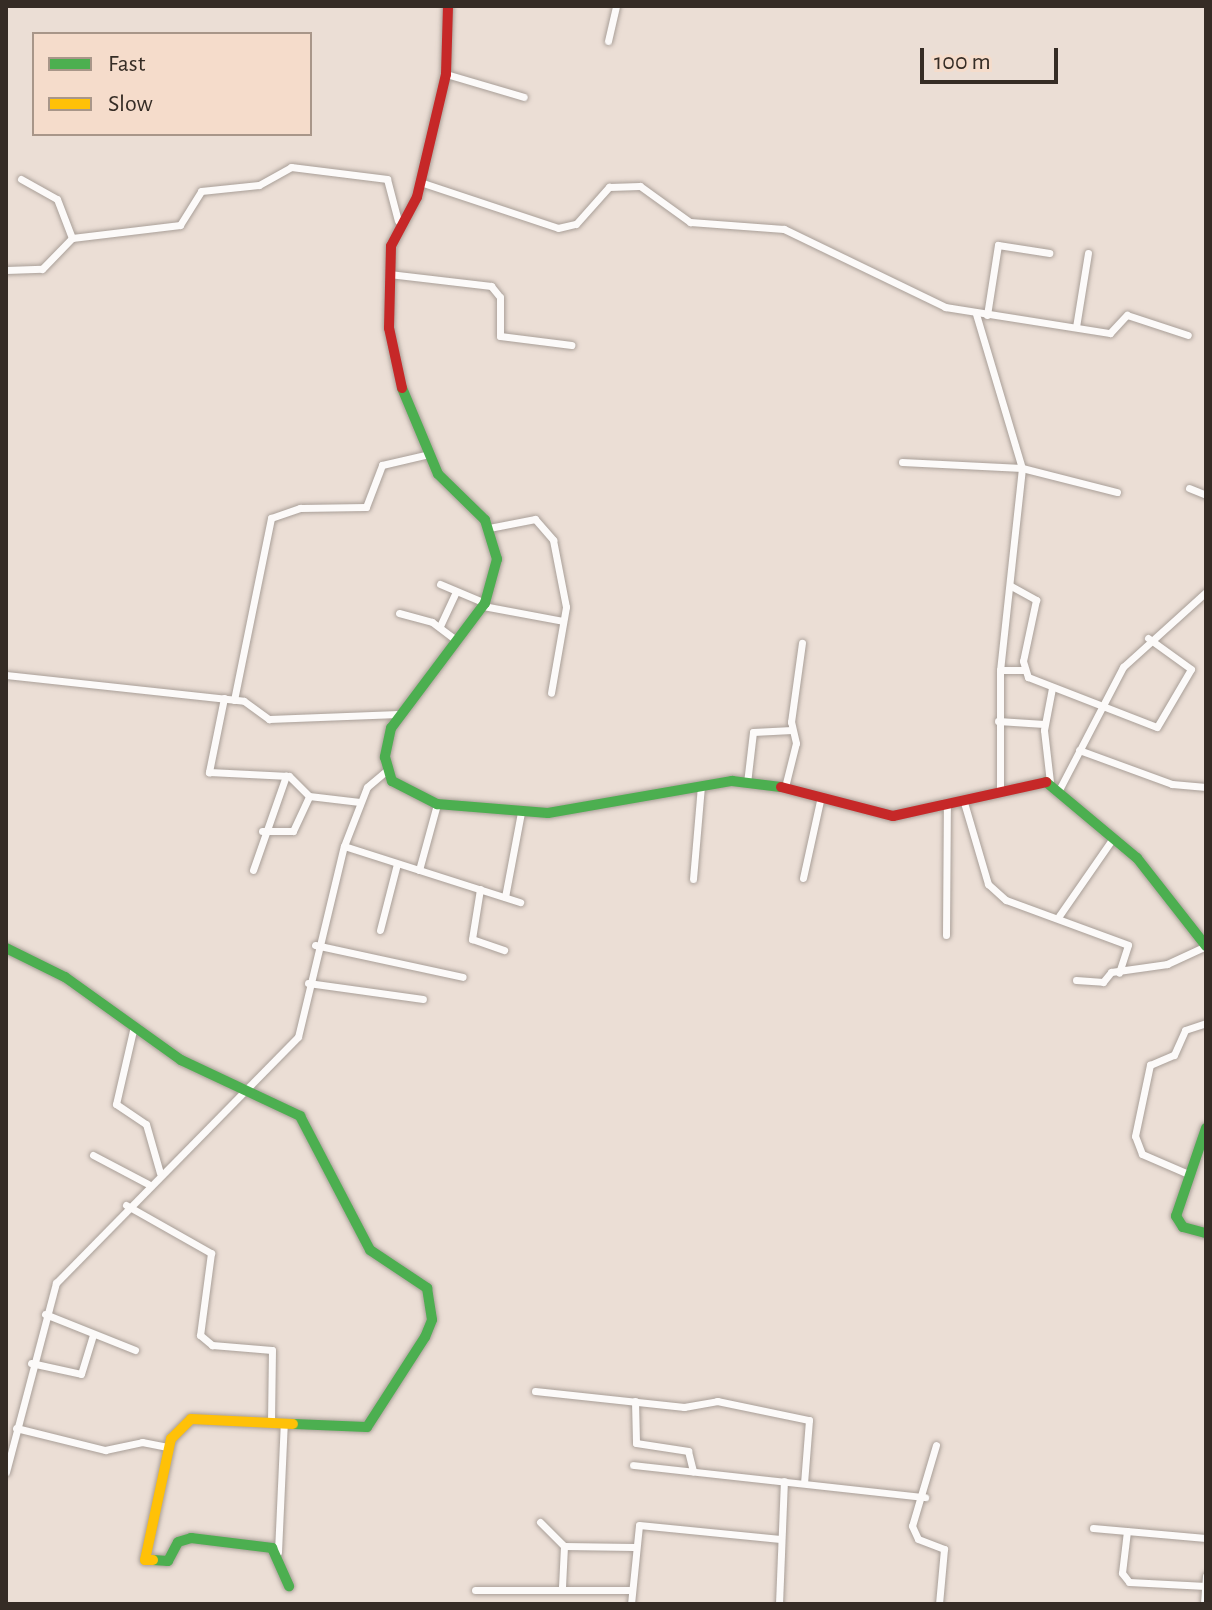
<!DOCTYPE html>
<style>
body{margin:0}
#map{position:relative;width:1212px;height:1610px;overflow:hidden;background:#ebded5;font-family:"Alegreya Sans",sans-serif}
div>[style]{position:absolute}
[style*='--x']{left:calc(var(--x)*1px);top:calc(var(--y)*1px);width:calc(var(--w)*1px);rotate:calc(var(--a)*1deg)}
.roads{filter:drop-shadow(0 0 2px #a99f98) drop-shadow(0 0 2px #a99f98)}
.street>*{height:7px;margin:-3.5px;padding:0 3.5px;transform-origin:3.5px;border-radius:3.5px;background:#fcfaf9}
.fast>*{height:10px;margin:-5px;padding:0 5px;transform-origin:5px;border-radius:5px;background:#4caf50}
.slow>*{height:10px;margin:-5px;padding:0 5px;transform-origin:5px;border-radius:5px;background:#ffc107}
.jam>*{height:10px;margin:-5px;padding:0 5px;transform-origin:5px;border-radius:5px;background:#c62828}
span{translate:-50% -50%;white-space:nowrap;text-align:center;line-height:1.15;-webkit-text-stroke:6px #f5dccb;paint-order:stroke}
.frame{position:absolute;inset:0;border:8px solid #352c25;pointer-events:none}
.legend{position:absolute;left:32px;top:32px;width:280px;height:104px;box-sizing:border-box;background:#f5dccb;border:2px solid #a89689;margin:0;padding:10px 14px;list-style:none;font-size:24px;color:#352c25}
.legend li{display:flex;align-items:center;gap:16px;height:40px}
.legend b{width:40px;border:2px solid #a89689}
.scale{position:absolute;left:920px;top:48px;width:138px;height:36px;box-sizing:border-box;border:4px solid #352c25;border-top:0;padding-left:10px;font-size:24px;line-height:28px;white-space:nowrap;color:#352c25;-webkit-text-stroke:6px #f5dccb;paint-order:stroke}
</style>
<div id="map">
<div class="roads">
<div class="street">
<div style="--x:608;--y:41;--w:36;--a:-77"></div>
<div style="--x:446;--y:74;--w:81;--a:16.4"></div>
<div style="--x:21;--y:179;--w:41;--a:29.1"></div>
<div style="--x:57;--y:199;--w:42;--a:69"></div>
<div style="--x:420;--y:182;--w:145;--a:18.4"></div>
<div style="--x:558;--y:228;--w:18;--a:-13"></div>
<div style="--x:576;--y:224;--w:50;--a:-48.3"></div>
<div style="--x:609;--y:187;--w:31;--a:-2"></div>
<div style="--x:640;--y:186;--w:62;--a:35.8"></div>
<div style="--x:690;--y:222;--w:94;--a:4.3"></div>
<div style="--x:784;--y:229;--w:179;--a:25.8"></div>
<div style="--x:945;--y:307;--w:167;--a:9"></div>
<div style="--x:1110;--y:333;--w:25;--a:-47"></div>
<div style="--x:1127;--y:315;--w:64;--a:18.2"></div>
<div style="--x:6;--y:270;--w:36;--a:-2"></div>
<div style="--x:42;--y:269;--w:43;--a:-45.9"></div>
<div style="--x:72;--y:238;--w:109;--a:-6.9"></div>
<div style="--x:180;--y:225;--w:40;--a:-58"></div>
<div style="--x:201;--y:191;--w:58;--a:-5.9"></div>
<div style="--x:259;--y:185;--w:37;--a:-29"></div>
<div style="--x:291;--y:167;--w:97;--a:7.1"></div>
<div style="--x:387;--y:179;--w:43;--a:75.3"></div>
<div style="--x:389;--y:274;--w:103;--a:6.7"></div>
<div style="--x:491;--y:286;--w:14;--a:51"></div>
<div style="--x:500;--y:297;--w:39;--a:90"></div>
<div style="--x:500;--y:336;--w:72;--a:7.2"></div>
<div style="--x:976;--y:314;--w:161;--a:73.4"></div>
<div style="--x:1022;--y:468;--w:203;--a:96.2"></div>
<div style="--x:1000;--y:670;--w:118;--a:90"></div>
<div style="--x:987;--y:315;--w:71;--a:-81.1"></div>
<div style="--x:998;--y:245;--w:52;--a:8.9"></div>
<div style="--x:1076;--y:327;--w:75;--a:-80.8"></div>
<div style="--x:902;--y:462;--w:120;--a:2.9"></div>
<div style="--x:1022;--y:468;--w:98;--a:14.2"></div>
<div style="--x:1189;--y:488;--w:18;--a:22"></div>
<div style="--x:489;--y:528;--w:47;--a:-11.1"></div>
<div style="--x:535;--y:519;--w:28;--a:49"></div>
<div style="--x:553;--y:540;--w:68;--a:79"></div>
<div style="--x:566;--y:607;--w:87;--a:99.9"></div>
<div style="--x:440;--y:584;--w:49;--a:22.9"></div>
<div style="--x:1011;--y:586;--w:29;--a:29"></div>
<div style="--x:1036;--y:600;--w:62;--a:102"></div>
<div style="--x:1023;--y:661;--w:17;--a:73"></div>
<div style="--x:1028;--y:677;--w:138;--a:21.2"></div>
<div style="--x:1157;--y:727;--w:67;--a:-59.6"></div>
<div style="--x:1191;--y:669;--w:53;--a:-144.2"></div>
<div style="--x:483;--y:606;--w:81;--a:10.6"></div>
<div style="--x:399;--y:613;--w:34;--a:15"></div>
<div style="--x:432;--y:622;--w:31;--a:37"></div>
<div style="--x:440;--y:626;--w:38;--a:-65"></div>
<div style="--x:1000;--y:670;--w:25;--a:0"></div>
<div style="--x:6;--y:675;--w:239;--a:6.2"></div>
<div style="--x:244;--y:701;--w:31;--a:36"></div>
<div style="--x:269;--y:719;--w:129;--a:-2.2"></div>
<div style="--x:224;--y:698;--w:76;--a:101.5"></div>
<div style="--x:209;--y:772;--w:80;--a:2.9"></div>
<div style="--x:289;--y:776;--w:28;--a:45"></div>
<div style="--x:309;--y:796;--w:51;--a:6.7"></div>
<div style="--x:234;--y:700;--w:186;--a:-78.5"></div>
<div style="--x:271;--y:518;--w:31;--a:-19"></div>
<div style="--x:300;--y:508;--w:66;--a:-0.9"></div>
<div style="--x:366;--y:507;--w:45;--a:-69.1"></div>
<div style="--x:382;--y:465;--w:48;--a:-13.2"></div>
<div style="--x:998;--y:721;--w:46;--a:3.7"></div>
<div style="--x:1079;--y:750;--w:99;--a:20.1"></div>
<div style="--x:1172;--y:784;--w:34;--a:5"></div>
<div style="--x:1050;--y:782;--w:52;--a:-96.6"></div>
<div style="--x:1044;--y:730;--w:43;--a:-79.2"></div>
<div style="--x:747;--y:783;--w:51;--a:-83.3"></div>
<div style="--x:753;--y:732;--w:39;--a:-3"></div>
<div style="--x:785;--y:787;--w:45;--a:-76"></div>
<div style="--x:796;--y:743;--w:22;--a:-103"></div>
<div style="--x:791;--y:722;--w:80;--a:-82.1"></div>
<div style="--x:1059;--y:790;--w:139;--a:-62.5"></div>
<div style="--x:1123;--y:667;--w:112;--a:-42.1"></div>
<div style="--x:963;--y:799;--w:89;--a:73.6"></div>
<div style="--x:988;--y:884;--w:24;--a:42"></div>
<div style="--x:1006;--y:900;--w:130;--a:20.2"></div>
<div style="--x:1128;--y:945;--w:29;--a:108"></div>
<div style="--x:262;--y:831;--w:31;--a:0"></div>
<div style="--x:293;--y:831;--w:38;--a:-65"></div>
<div style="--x:344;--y:846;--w:185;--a:17.7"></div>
<div style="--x:253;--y:870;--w:100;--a:-70.7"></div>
<div style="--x:419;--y:870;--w:68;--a:-74.7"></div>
<div style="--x:803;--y:878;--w:84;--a:-77.6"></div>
<div style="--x:693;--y:879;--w:93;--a:-85.1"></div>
<div style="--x:480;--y:889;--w:51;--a:99.1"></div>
<div style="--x:472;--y:939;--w:34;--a:19"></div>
<div style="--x:505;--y:897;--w:86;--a:-79.3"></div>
<div style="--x:1059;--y:916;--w:95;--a:-55.3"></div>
<div style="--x:380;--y:930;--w:68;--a:-75.6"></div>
<div style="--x:946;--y:935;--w:131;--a:-89.6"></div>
<div style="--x:315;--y:945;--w:151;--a:12.2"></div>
<div style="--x:1076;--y:980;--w:27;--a:4"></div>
<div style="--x:1103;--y:982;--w:13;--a:-51"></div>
<div style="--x:1111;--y:972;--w:57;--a:-8.1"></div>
<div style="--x:1167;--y:964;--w:43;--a:-24.8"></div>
<div style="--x:308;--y:983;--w:116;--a:7.9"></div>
<div style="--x:134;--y:1026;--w:80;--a:103"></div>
<div style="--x:116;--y:1104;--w:36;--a:34"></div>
<div style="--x:146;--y:1124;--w:51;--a:74.1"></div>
<div style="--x:93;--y:1155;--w:62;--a:27.8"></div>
<div style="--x:1186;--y:1173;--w:48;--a:-156.6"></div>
<div style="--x:1142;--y:1154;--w:19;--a:-111"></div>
<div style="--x:1135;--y:1136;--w:73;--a:-78.1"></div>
<div style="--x:1150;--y:1065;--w:26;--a:-23"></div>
<div style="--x:1174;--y:1055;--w:27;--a:-66"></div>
<div style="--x:1185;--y:1030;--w:22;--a:-18"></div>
<div style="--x:126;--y:1205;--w:98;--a:29.5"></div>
<div style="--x:211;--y:1253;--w:83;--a:97.6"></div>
<div style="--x:200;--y:1335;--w:16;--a:40"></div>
<div style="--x:212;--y:1345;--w:60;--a:4.8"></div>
<div style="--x:272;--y:1350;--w:71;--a:90.8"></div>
<div style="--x:45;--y:1314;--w:97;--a:21.8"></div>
<div style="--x:31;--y:1363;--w:51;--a:12.4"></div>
<div style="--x:81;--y:1374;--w:39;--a:-73"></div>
<div style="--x:535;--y:1391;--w:150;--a:6.1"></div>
<div style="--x:684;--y:1407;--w:34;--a:-10"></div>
<div style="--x:717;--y:1401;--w:94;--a:11.7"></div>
<div style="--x:809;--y:1420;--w:63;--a:94.5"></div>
<div style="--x:635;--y:1401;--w:42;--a:88.6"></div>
<div style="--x:636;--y:1443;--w:53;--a:8.7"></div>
<div style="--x:688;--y:1451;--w:21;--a:76"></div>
<div style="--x:16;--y:1428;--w:92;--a:13.9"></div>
<div style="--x:105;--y:1450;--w:38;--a:-12"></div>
<div style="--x:142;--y:1442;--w:26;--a:11"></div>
<div style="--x:936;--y:1445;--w:84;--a:106.5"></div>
<div style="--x:912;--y:1526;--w:14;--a:65"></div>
<div style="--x:918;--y:1539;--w:28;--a:21"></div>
<div style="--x:944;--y:1549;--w:55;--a:95.2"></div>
<div style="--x:633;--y:1465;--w:294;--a:6.3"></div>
<div style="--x:6;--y:1472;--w:196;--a:-75.2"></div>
<div style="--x:56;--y:1283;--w:345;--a:-45.5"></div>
<div style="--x:298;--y:1037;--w:196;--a:-76.5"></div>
<div style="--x:344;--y:846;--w:63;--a:-68.7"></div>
<div style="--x:367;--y:787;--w:25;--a:-40"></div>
<div style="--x:540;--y:1522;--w:34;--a:45"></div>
<div style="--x:564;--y:1546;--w:70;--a:0.8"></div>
<div style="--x:1093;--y:1528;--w:113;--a:5.1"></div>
<div style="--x:1127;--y:1531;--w:42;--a:96.8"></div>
<div style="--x:1122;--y:1573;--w:11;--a:52"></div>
<div style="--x:1129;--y:1582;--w:77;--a:3"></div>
<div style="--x:278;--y:1552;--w:130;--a:-87.4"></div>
<div style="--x:562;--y:1587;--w:41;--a:-87.2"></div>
<div style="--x:475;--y:1590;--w:157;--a:0"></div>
<div style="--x:631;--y:1604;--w:79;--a:-84.2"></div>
<div style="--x:639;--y:1525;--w:142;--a:5.7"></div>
<div style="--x:779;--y:1604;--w:123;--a:-87.7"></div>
<div style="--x:1204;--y:1604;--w:28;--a:-86"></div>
</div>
<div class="fast">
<div style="--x:402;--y:388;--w:93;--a:67.3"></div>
<div style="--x:438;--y:474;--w:66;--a:44.4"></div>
<div style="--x:485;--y:520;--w:41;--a:72.9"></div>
<div style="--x:497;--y:559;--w:46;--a:105.3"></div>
<div style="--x:485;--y:603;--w:156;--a:126.9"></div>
<div style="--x:391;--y:728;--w:30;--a:102"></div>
<div style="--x:385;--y:757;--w:25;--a:74"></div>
<div style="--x:392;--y:781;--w:51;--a:27.1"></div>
<div style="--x:437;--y:804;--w:111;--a:4.6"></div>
<div style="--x:548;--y:813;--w:187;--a:-9.9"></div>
<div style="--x:732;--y:781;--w:49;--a:7"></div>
<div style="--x:1046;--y:782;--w:119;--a:39.9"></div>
<div style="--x:1137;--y:858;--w:112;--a:51.9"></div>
<div style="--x:6;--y:948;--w:66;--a:26.2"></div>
<div style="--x:65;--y:977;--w:143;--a:35.6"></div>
<div style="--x:181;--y:1060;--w:132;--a:25.2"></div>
<div style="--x:300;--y:1116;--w:151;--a:62.4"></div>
<div style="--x:370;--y:1250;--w:69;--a:33.7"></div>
<div style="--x:427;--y:1288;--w:32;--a:81"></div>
<div style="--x:432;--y:1320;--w:18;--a:112"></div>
<div style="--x:425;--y:1337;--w:107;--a:122.8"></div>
<div style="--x:367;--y:1427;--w:74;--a:-177.7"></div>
<div style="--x:1206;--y:1128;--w:93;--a:108.8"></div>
<div style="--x:1176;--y:1216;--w:13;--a:58"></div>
<div style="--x:1183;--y:1227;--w:24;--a:15"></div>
<div style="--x:153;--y:1560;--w:15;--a:4"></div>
<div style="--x:168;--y:1561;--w:21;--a:-62"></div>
<div style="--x:178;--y:1542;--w:14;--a:-17"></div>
<div style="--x:191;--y:1538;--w:82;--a:7"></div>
<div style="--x:272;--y:1548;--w:42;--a:65.9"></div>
</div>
<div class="slow">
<div style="--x:153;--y:1560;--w:8;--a:180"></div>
<div style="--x:145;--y:1560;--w:124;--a:-77.9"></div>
<div style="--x:171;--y:1439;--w:28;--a:-45"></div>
<div style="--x:191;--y:1419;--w:102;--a:2.8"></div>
</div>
<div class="jam">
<div style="--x:402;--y:388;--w:61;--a:-102.2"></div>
<div style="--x:389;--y:328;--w:82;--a:-88.6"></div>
<div style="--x:391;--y:246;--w:55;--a:-62"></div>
<div style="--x:417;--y:197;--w:126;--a:-76.7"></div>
<div style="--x:446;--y:74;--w:68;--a:-88.3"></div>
<div style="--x:781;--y:787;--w:116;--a:14.5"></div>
<div style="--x:893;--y:816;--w:157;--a:-12.5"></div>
</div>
</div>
<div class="frame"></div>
<ul class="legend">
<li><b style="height:10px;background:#4caf50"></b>Fast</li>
<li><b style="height:10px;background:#ffc107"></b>Slow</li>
</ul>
<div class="scale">100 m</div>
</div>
